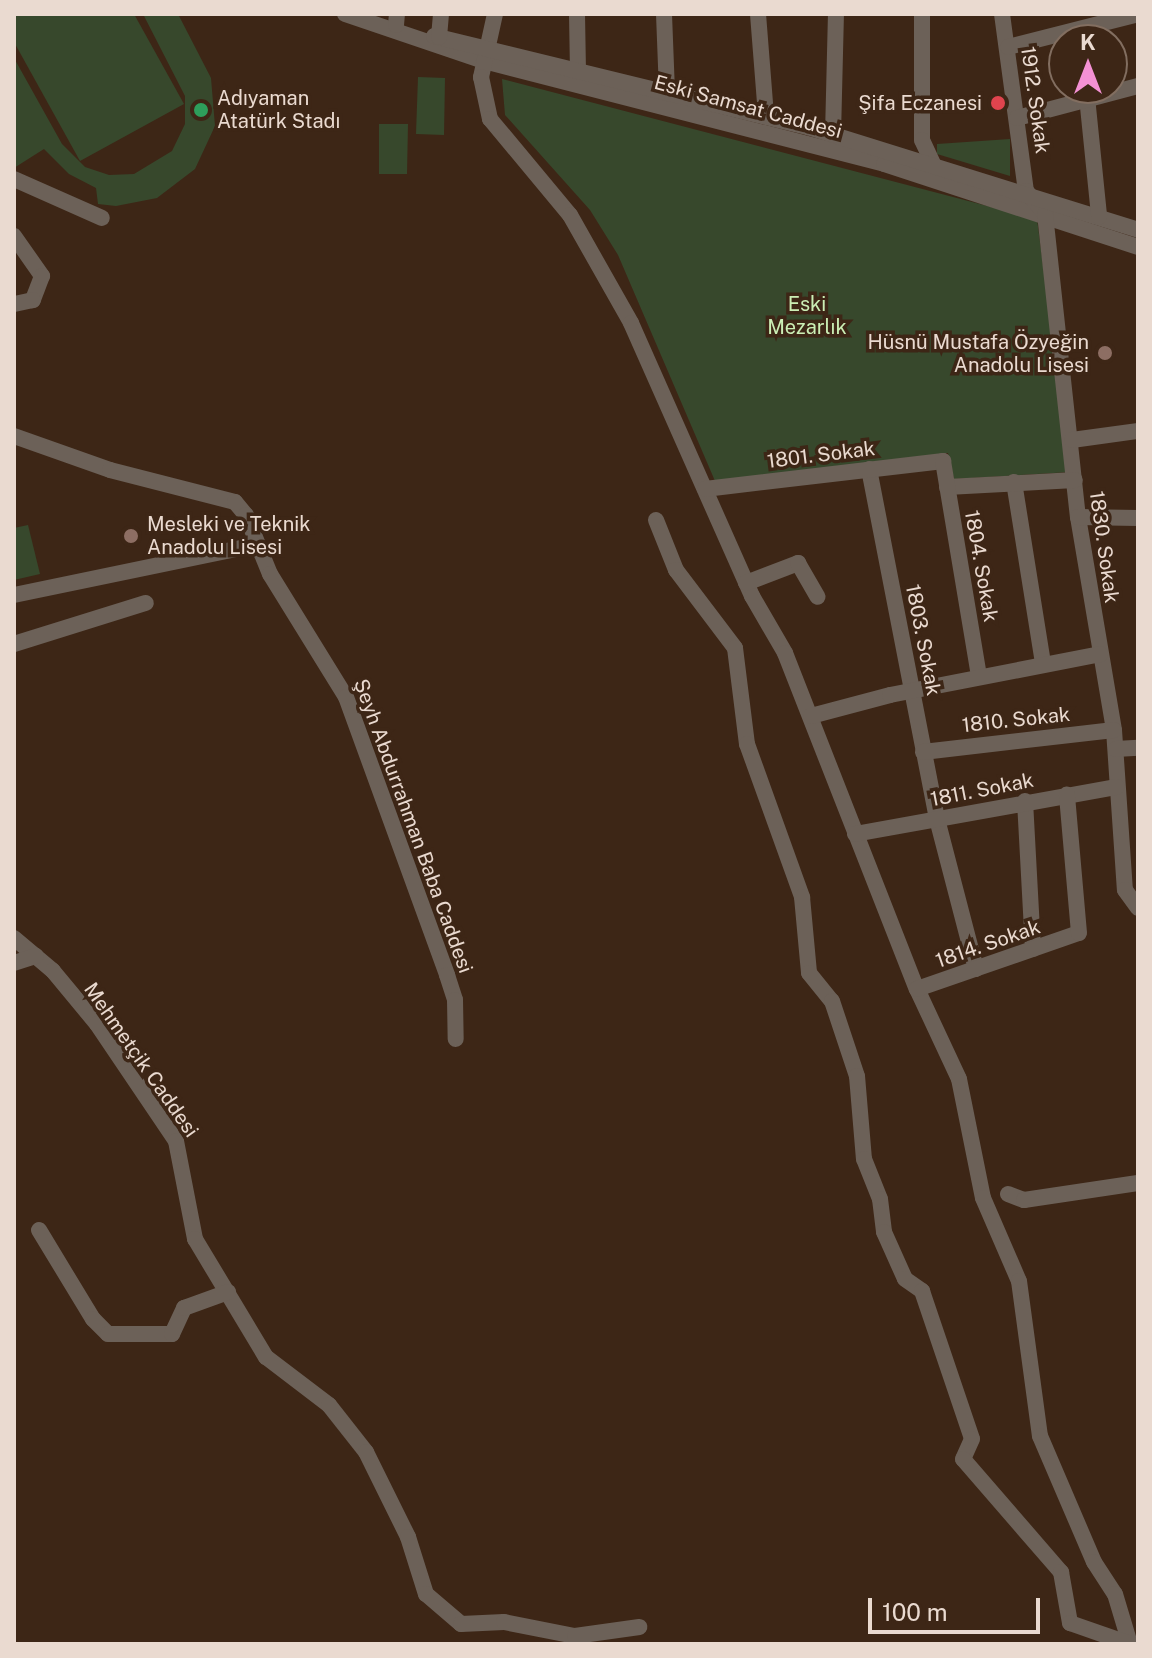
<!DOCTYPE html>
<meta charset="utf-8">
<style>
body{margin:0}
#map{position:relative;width:1152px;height:1658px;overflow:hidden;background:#3d2616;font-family:"Public Sans",sans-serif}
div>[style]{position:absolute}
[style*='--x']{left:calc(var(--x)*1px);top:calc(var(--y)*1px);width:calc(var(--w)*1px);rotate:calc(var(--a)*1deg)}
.green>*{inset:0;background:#37482c}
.minor>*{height:16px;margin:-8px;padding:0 8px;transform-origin:8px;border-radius:8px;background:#6c6158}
.dots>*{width:22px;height:22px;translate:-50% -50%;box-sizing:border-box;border:4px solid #3d2616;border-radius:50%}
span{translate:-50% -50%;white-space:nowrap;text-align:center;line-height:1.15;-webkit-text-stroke:7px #3d2616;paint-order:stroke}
.poi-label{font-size:20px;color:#eadad0}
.left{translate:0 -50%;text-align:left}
.right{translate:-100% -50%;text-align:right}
.street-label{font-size:20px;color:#eadad0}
.park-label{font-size:20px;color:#cbeeb5}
.frame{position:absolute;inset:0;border:16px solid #eadad0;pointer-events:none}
.north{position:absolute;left:1048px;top:24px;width:80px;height:80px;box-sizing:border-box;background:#3d2616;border:2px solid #826e60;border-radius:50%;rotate:0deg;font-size:22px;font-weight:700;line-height:32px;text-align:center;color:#eadad0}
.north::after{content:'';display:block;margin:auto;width:28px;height:36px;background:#f491d4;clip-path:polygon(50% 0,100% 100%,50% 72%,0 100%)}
.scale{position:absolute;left:868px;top:1598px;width:172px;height:36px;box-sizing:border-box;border:4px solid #eadad0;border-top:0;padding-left:10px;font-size:24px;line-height:28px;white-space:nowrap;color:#eadad0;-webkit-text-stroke:6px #3d2616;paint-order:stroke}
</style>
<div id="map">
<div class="green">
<div style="clip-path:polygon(14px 14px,134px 14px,184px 104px,80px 161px,14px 42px)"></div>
<div style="clip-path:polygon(143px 14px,178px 14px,211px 78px,215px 126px,195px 169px,157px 198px,116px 206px,98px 204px,96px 188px,69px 174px,44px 149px,14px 168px,14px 58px,62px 144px,85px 167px,109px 175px,134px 174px,172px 151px,185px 124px,185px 96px)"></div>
<div style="clip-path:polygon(418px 77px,445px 78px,444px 135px,416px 134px)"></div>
<div style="clip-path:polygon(502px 79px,1037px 219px,1070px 472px,954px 479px,948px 453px,715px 481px,618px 255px,590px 210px,505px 115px)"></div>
<div style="clip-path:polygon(379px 124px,408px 124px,407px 174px,379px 174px)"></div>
<div style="clip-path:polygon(1010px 139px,1010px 176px,937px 154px,937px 144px)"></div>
<div style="clip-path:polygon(28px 525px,40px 574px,14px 580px,14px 528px)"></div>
</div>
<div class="minor">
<div style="--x:345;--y:14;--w:147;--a:18.7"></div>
<div style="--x:484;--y:61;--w:413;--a:14.4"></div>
<div style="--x:884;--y:164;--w:267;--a:18.1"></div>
<div style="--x:495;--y:14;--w:65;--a:102.5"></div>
<div style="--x:481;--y:77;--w:43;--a:77.9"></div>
<div style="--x:490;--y:119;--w:125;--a:50.2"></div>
<div style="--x:570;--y:215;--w:124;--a:60.5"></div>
<div style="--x:631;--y:323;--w:299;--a:66.1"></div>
<div style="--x:752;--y:596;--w:66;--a:59.9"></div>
<div style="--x:785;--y:653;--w:361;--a:68.6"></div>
<div style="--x:917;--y:989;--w:99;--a:65"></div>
<div style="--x:959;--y:1079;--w:121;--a:78.6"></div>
<div style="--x:983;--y:1198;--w:90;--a:66.6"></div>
<div style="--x:1019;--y:1281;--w:156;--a:82.3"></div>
<div style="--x:1040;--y:1436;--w:137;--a:66.8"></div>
<div style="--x:1094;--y:1562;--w:38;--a:57"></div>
<div style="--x:1115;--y:1594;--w:52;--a:73.3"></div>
<div style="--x:577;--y:14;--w:56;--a:89"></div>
<div style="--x:664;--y:14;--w:77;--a:87.8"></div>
<div style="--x:758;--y:14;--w:102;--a:85.5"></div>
<div style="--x:922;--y:14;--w:126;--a:90"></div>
<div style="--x:922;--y:140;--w:26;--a:65"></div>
<div style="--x:1002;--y:14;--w:179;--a:82.3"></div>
<div style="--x:1026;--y:191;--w:30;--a:50"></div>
<div style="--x:1045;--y:214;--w:305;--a:83.8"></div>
<div style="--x:1078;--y:517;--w:216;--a:80.4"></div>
<div style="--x:1114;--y:730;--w:160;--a:86.1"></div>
<div style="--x:1125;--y:890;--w:22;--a:54"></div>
<div style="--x:396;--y:25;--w:11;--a:-85"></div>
<div style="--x:434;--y:36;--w:385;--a:13.7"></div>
<div style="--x:808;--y:127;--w:346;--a:17.3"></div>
<div style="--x:439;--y:37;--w:23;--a:-85"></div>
<div style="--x:1008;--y:47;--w:134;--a:-14.2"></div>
<div style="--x:1087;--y:97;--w:120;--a:84.2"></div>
<div style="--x:1017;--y:118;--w:125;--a:-14.8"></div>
<div style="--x:833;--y:135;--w:121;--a:-88.6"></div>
<div style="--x:14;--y:179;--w:96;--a:23.9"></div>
<div style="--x:14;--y:236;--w:49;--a:55"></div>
<div style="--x:42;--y:276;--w:26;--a:111"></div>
<div style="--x:33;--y:300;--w:19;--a:168"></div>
<div style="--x:14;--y:436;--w:102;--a:19.5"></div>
<div style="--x:110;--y:470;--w:129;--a:14.4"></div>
<div style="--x:235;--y:502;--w:17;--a:50"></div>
<div style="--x:246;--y:515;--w:64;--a:67.9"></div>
<div style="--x:270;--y:574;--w:145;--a:58.3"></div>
<div style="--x:346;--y:697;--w:296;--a:70"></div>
<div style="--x:447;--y:975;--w:26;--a:72"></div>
<div style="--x:455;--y:1000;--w:39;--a:89"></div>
<div style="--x:1072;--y:440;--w:67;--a:-7.8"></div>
<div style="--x:869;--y:469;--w:357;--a:79"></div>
<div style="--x:937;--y:819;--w:155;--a:75.4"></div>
<div style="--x:1014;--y:482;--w:184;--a:80.9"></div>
<div style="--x:947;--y:487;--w:128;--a:-3.1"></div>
<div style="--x:705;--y:489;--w:240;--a:-6.7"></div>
<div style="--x:943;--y:461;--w:219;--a:80.5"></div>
<div style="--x:1078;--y:517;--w:60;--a:1"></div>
<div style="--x:656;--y:520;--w:54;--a:68.2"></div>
<div style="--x:676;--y:570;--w:98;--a:52.9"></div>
<div style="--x:735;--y:648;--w:97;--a:82.9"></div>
<div style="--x:747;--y:744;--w:163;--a:70.2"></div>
<div style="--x:802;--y:897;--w:76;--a:84.7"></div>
<div style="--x:809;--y:973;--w:36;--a:51"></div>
<div style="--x:832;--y:1001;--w:79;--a:71.6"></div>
<div style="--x:857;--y:1076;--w:83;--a:85.2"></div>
<div style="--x:864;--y:1159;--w:43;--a:68.2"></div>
<div style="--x:880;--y:1199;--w:33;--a:83"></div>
<div style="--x:884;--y:1232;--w:51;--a:65.9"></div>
<div style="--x:905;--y:1279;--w:21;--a:35"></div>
<div style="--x:922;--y:1291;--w:156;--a:71.3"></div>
<div style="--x:972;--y:1439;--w:22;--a:114"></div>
<div style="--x:963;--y:1459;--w:150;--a:49.1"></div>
<div style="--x:1061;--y:1572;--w:52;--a:80"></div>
<div style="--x:1070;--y:1623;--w:64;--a:19.3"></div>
<div style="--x:746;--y:583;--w:56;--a:-21"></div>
<div style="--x:798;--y:563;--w:39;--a:60"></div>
<div style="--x:14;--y:595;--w:246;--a:-11.7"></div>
<div style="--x:14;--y:644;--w:138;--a:-17.3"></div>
<div style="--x:811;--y:716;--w:82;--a:-14.9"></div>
<div style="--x:890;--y:695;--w:214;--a:-11"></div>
<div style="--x:1116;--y:749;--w:22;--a:-3"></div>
<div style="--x:923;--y:752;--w:192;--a:-6.6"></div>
<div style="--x:1025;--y:801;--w:148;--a:86.9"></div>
<div style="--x:855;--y:834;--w:266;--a:-10.2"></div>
<div style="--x:14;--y:938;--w:51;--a:40.2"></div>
<div style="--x:53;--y:971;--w:69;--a:50.3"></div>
<div style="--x:97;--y:1024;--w:141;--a:56"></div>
<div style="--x:176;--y:1141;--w:100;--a:79"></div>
<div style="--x:195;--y:1239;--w:138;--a:59"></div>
<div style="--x:266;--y:1357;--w:79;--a:37.3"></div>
<div style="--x:329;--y:1405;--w:60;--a:51.8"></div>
<div style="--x:366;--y:1452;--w:95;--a:63.7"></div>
<div style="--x:408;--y:1537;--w:60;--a:72.5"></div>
<div style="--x:426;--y:1594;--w:46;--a:40.6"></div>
<div style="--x:461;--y:1624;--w:43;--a:-2.7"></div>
<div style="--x:504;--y:1622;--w:72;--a:11.2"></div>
<div style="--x:575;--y:1636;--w:65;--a:-8"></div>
<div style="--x:14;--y:963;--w:23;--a:-18"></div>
<div style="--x:917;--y:989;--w:171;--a:-19.1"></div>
<div style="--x:1079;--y:933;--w:139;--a:-95"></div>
<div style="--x:1008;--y:1194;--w:17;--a:21"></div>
<div style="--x:1024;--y:1200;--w:115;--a:-8.5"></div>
<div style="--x:39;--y:1230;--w:104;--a:58.8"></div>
<div style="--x:93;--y:1319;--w:21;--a:45"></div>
<div style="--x:108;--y:1334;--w:64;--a:0"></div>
<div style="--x:172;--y:1334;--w:29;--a:-65"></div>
<div style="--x:184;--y:1308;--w:47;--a:-20"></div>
</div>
<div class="dots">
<div style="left:998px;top:103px;background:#e0444e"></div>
<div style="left:201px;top:110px;background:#2e9e5b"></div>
<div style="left:1105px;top:353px;background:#8d6e63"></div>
<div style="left:131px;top:536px;background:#8d6e63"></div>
</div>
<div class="poi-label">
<span class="left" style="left:217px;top:110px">Adıyaman<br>Atatürk Stadı</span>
<span class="right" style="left:982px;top:103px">Şifa Eczanesi</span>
<span class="right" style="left:1089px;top:354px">Hüsnü Mustafa Özyeğin<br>Anadolu Lisesi</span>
<span class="left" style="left:147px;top:536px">Mesleki ve Teknik<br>Anadolu Lisesi</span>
</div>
<div class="street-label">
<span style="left:1035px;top:100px;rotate:82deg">1912. Sokak</span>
<span style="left:748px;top:107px;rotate:15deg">Eski Samsat Caddesi</span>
<span style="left:821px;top:455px;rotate:-7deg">1801. Sokak</span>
<span style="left:1104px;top:547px;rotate:82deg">1830. Sokak</span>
<span style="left:981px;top:566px;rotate:80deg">1804. Sokak</span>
<span style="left:923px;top:640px;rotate:79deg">1803. Sokak</span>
<span style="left:1016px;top:720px;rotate:-6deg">1810. Sokak</span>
<span style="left:982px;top:790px;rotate:-11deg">1811. Sokak</span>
<span style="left:413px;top:826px;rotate:70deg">Şeyh Abdurrahman Baba Caddesi</span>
<span style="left:988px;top:944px;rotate:-19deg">1814. Sokak</span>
<span style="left:141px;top:1060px;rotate:55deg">Mehmetçik Caddesi</span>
</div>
<div class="park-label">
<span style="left:807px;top:316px">Eski<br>Mezarlık</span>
</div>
<div class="frame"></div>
<div class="north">K</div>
<div class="scale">100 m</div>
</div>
